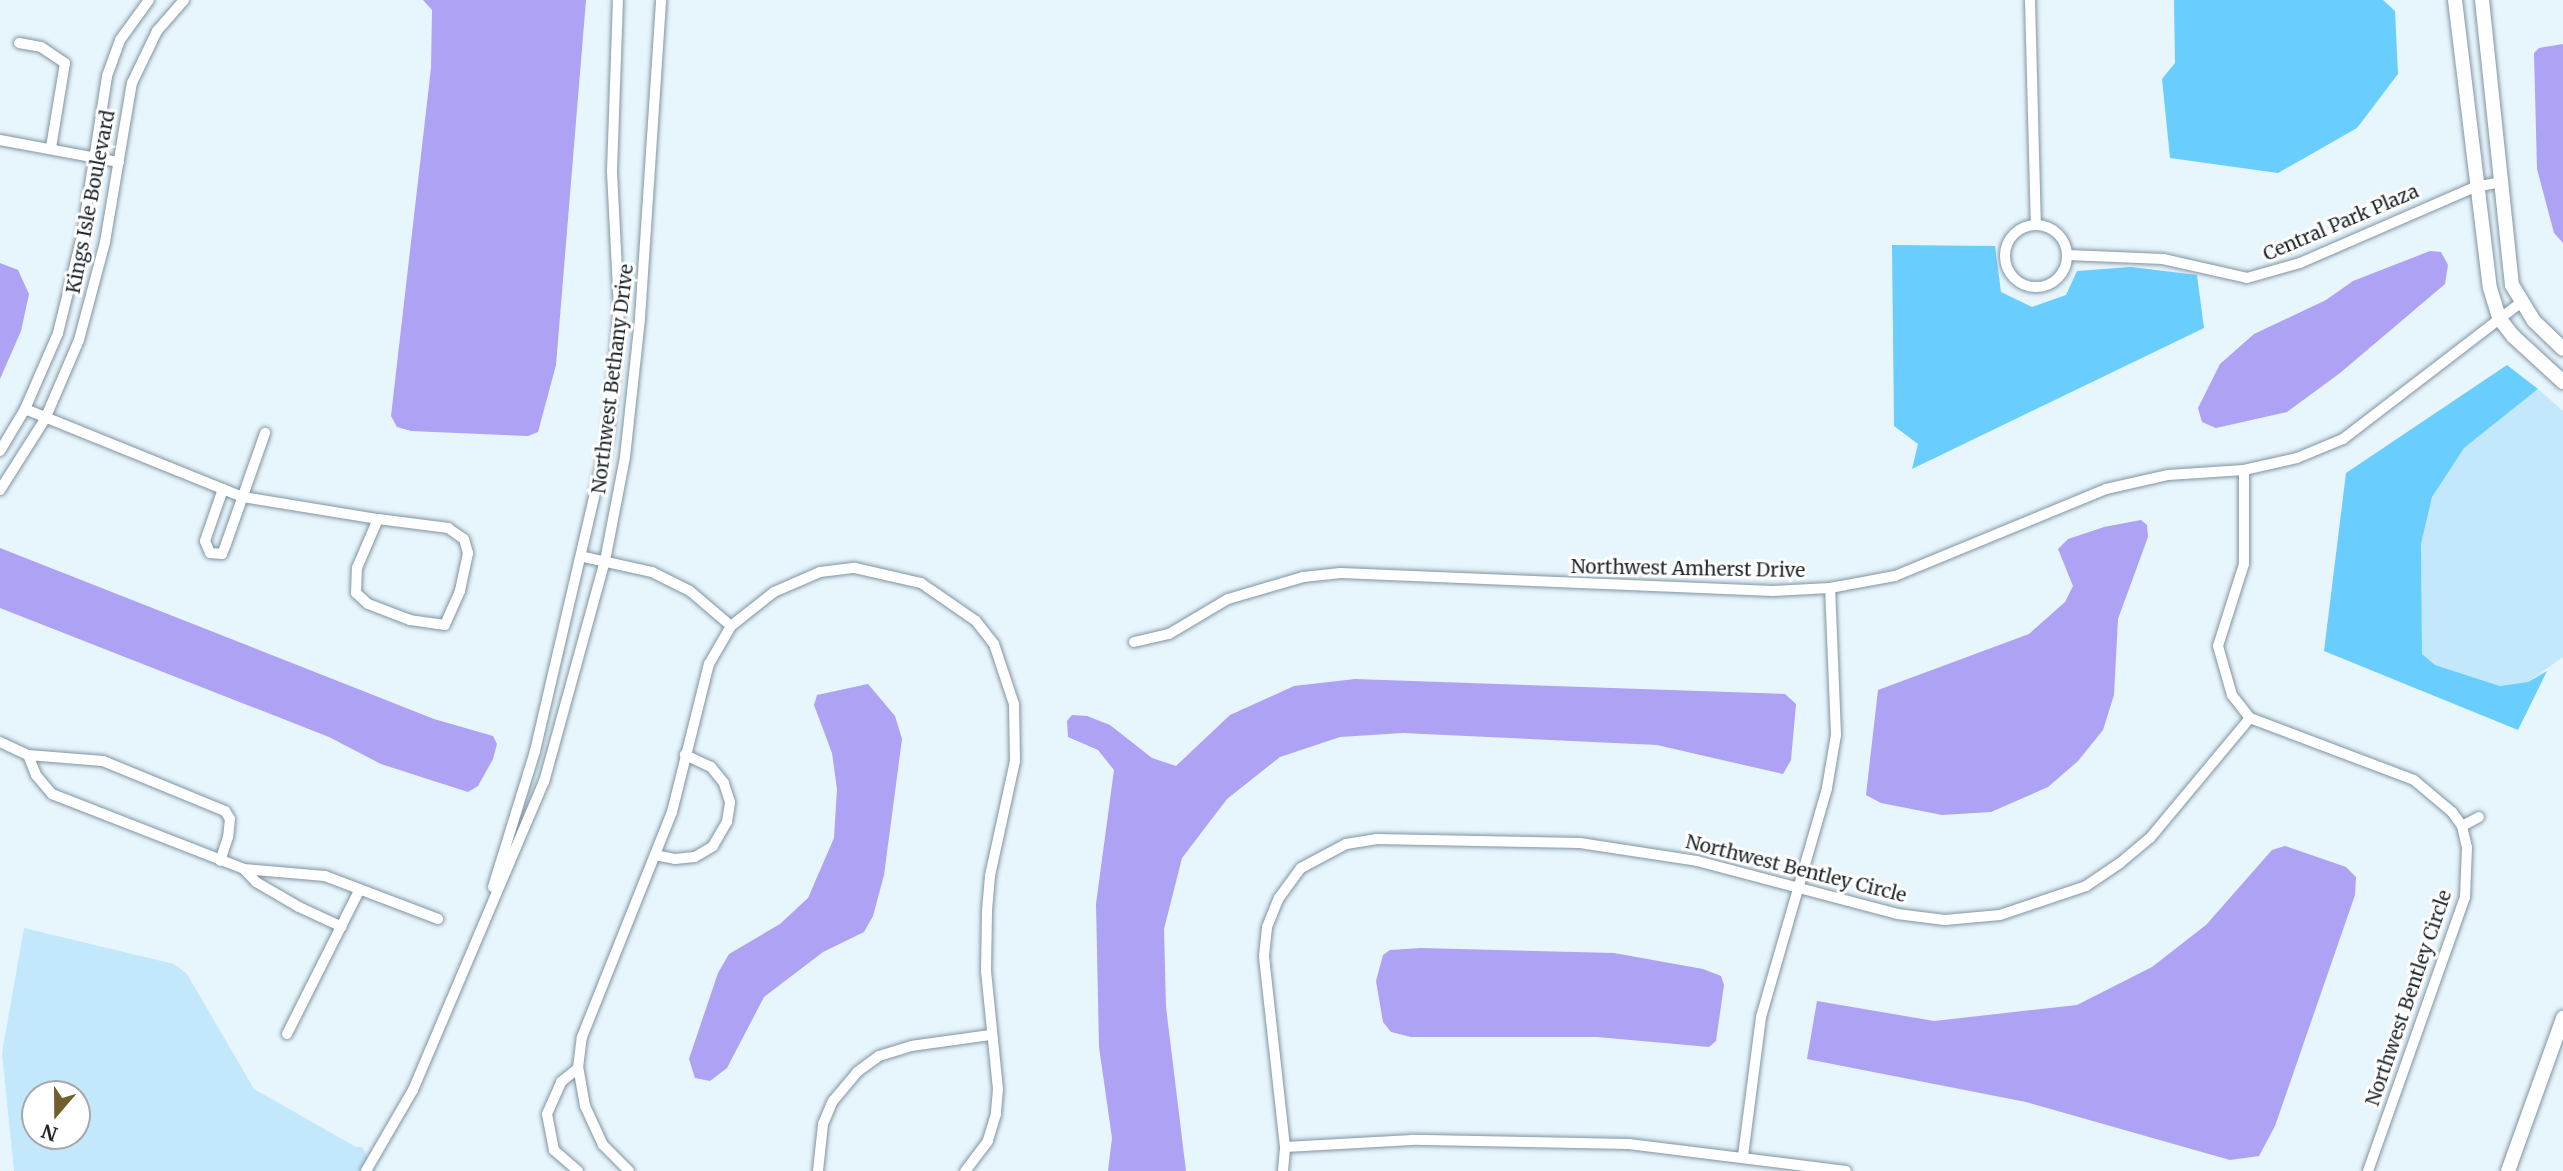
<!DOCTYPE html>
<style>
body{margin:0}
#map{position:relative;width:2563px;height:1171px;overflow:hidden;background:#e7f5fd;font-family:Merriweather,serif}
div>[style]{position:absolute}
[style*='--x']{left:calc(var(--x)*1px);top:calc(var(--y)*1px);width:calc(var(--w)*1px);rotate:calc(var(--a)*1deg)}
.green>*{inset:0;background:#c4e8fb}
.forest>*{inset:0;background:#69cdfe}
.water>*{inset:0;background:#ada2f4}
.roads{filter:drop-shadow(0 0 2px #8095a0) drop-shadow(0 0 2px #8095a0)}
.minor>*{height:10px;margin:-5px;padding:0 5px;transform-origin:5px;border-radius:5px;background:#fff}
.minor>.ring{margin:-5px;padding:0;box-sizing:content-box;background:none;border:10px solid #fff;border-radius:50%}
.tertiary>*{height:14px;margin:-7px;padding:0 7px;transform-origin:7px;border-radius:7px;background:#fff}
span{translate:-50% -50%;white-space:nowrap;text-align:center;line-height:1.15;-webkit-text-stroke:6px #fff;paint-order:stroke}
.street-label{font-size:19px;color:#1d252a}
.north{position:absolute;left:21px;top:1080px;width:70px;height:70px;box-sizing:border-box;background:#fff;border:2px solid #a5a8aa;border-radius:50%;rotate:200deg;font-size:19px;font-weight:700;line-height:28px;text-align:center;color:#1d252a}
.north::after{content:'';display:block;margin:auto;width:24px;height:32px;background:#735f2e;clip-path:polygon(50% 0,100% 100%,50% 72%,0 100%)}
</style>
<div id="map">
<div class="green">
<div style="clip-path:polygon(2538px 389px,2563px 411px,2563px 657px,2528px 682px,2500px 686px,2435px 665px,2422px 654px,2421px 544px,2432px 497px,2451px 465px,2464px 448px)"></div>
<div style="clip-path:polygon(evenodd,24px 928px,174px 964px,187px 974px,254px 1089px,356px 1147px,362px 1147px,376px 1171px,14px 1171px,2px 1053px,24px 928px,35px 1094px,77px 1094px,77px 1136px,35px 1136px,35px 1094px)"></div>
</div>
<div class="forest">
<div style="clip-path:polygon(2174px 0,2383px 0,2395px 11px,2398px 74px,2357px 128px,2278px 173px,2170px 158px,2162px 79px,2175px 63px)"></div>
<div style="clip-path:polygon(1892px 245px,1995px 246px,2001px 292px,2032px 307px,2066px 295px,2077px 271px,2131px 267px,2197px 275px,2204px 328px,1912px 469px,1918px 444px,1894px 426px)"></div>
<div style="clip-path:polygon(2507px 365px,2538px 389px,2464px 448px,2432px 497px,2421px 544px,2422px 654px,2435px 665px,2500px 686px,2528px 682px,2547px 671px,2518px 730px,2324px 651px,2346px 473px)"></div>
</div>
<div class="water">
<div style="clip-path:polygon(423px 0,586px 0,556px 365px,538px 432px,528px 436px,411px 431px,397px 427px,391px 416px,431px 68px,432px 10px)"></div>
<div style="clip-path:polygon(2563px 44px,2563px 243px,2554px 233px,2537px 169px,2534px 53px,2539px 48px)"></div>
<div style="clip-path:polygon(2430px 251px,2441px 252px,2448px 265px,2445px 284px,2340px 373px,2287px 412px,2216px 428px,2202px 422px,2198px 408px,2220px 364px,2254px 334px,2326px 300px,2353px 281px)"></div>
<div style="clip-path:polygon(0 263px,18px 270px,29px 294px,21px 331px,0 379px)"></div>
<div style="clip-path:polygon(2141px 520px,2147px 525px,2148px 537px,2118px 619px,2114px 695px,2103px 730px,2078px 761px,2048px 787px,1991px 812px,1942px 815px,1881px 803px,1866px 795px,1878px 690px,2029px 634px,2065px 602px,2073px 586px,2058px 549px,2068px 539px,2104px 527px)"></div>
<div style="clip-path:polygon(0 548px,434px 719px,493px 736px,497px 744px,493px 759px,478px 786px,468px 792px,381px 764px,329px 737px,0 608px)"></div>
<div style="clip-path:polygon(1355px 679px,1785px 694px,1796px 704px,1791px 760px,1783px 774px,1657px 745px,1403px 733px,1340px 737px,1280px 757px,1227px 799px,1182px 858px,1164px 929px,1166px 1007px,1186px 1171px,1108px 1171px,1112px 1138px,1099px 1047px,1096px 904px,1114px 770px,1098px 750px,1068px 737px,1067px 721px,1072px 715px,1087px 716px,1110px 725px,1152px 758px,1176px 766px,1230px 715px,1294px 686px)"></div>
<div style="clip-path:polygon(868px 684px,895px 716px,902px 739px,884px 875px,873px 916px,864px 932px,823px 952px,764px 997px,727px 1068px,710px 1081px,695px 1078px,689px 1059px,718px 973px,729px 954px,780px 924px,808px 898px,834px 838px,837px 789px,832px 753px,814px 705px,817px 695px)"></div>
<div style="clip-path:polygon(2285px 846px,2346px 867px,2356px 877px,2355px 895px,2275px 1126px,2259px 1156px,2230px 1160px,2026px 1102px,1807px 1059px,1817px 1001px,1934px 1021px,2077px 1005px,2152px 967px,2206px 925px,2272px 850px)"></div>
<div style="clip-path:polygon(1421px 948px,1614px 953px,1703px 969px,1721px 976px,1724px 985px,1716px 1041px,1709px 1047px,1597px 1037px,1411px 1037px,1391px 1032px,1383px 1022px,1376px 981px,1383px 955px,1390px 950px)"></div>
</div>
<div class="roads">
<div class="minor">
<div style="--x:2030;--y:0;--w:225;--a:88.5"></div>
<div style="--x:19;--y:43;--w:22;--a:10"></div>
<div style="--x:41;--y:47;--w:29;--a:34"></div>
<div style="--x:65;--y:63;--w:86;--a:99.4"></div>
<div style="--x:0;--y:140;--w:121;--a:10.5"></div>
<div class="ring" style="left:2005px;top:225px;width:52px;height:52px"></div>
<div style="--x:2068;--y:255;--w:95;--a:2.4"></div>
<div style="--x:2163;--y:259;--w:86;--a:12.7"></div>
<div style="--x:2247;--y:278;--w:55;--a:-15.8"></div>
<div style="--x:2300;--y:263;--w:191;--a:-23.5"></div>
<div style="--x:2475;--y:187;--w:26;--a:-11"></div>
<div style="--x:25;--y:409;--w:235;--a:22"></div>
<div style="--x:243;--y:497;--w:137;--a:9.3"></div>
<div style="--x:0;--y:451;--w:49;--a:-59.2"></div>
<div style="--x:25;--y:409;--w:83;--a:-66.5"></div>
<div style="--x:58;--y:333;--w:100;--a:-76.1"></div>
<div style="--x:82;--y:236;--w:162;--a:-81.1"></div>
<div style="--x:107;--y:76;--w:38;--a:-70"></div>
<div style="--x:120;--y:40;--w:49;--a:-54.1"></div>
<div style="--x:2244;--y:470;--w:94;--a:90"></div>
<div style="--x:2244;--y:564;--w:86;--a:107.6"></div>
<div style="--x:2218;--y:646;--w:51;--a:74.1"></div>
<div style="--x:2232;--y:695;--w:29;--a:52"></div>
<div style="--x:2250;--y:718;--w:175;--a:20.7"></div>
<div style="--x:2414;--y:780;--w:50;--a:40.1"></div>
<div style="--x:2452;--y:812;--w:17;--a:54"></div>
<div style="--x:2462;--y:826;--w:22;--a:77"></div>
<div style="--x:2467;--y:847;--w:50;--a:92.3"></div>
<div style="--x:2465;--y:897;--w:291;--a:109.5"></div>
<div style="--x:223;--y:489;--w:55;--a:109.1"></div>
<div style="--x:205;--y:541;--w:13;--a:67"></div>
<div style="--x:210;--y:553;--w:12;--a:5"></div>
<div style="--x:222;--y:554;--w:11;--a:-68"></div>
<div style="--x:226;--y:544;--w:118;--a:-70.6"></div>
<div style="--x:0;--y:490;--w:84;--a:-57.6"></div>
<div style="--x:45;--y:419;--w:86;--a:-66.7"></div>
<div style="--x:79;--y:340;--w:101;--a:-75.1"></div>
<div style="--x:105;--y:242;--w:161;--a:-80.4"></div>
<div style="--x:132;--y:83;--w:58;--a:-64.3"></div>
<div style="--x:157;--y:31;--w:41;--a:-48.9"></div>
<div style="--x:378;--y:519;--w:71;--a:7.3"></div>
<div style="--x:448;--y:528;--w:19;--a:35"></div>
<div style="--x:464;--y:539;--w:15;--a:74"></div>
<div style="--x:468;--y:553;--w:39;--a:102"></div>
<div style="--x:460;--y:591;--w:37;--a:114"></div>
<div style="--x:445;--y:625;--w:35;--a:-172"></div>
<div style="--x:410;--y:620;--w:45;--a:-159.1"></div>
<div style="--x:368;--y:604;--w:16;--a:-137"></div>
<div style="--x:356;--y:593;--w:25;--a:-88"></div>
<div style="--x:357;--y:568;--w:53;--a:-66.8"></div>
<div style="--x:584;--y:557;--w:70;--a:12.4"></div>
<div style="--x:652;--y:572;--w:42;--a:26.6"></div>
<div style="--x:690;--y:591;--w:54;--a:40.5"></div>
<div style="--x:1134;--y:642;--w:36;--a:-13"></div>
<div style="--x:1169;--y:634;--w:69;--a:-30.7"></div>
<div style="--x:1228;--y:599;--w:78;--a:-16.3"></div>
<div style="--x:1303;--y:577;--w:38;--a:-6"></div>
<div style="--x:1341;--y:573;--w:432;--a:2.4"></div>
<div style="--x:1773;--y:591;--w:57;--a:-3"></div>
<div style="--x:1830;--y:588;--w:66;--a:-10.5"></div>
<div style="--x:1895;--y:576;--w:228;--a:-22.4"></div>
<div style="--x:2106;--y:489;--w:64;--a:-12.7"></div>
<div style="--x:2168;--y:475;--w:76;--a:-3.8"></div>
<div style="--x:2244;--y:470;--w:54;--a:-12.8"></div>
<div style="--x:2297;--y:458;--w:50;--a:-22.4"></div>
<div style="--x:2343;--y:439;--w:223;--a:-37.5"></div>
<div style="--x:0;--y:742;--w:31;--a:25"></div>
<div style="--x:28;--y:755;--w:22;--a:68"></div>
<div style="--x:36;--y:775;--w:25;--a:50"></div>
<div style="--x:52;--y:794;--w:206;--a:21.3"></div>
<div style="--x:244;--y:869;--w:18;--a:47"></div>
<div style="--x:256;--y:882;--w:50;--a:30.2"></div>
<div style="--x:299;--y:907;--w:47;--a:24.9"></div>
<div style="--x:28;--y:755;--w:75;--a:4.6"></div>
<div style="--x:103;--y:761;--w:132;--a:22.3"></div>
<div style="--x:225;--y:811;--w:9;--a:58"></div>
<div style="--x:230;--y:819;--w:18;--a:96"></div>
<div style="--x:228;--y:837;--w:25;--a:108"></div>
<div style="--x:2462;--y:826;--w:19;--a:-28"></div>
<div style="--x:655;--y:855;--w:20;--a:11"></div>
<div style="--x:675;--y:859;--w:20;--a:-6"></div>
<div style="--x:695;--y:857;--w:21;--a:-31"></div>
<div style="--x:713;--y:846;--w:28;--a:-60"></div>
<div style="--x:727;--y:822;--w:20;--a:-81"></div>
<div style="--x:730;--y:802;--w:20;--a:-108"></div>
<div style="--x:724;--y:783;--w:21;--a:-129"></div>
<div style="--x:711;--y:767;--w:29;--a:-155"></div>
<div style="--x:244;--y:869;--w:81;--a:4.9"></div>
<div style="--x:325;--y:876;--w:121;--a:20.8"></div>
<div style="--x:493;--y:887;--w:142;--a:-72.8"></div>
<div style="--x:535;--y:751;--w:321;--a:-76.9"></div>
<div style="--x:608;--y:438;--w:128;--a:-85.1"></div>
<div style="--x:619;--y:310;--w:139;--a:-92.9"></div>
<div style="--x:612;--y:171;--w:171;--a:-88"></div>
<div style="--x:287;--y:1034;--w:162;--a:-63.3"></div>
<div style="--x:1743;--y:1156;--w:140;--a:-82.6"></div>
<div style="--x:1761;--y:1017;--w:238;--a:-73.9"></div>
<div style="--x:1827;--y:788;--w:54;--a:-80.4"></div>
<div style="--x:1836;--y:735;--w:147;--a:-92.3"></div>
<div style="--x:366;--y:1171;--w:94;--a:-59.9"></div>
<div style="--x:413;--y:1090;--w:335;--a:-67"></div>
<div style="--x:544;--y:782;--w:229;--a:-74.6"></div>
<div style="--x:605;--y:561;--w:106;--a:-79.1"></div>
<div style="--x:625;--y:457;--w:140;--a:-83.8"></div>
<div style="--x:640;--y:318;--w:319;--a:-86.2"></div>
<div style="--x:578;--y:1171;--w:32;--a:-139"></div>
<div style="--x:554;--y:1150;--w:37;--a:-101"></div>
<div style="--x:547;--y:1114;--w:35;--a:-66"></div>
<div style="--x:561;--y:1082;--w:22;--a:-39"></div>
<div style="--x:629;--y:1171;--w:37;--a:-135"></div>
<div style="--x:603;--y:1145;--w:43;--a:-114.8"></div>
<div style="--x:585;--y:1106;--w:39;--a:-100"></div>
<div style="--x:578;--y:1068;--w:31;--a:-83"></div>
<div style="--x:582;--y:1037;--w:242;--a:-68.2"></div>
<div style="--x:672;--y:812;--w:153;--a:-76"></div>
<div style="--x:709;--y:664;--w:44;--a:-59.9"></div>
<div style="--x:731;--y:626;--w:55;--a:-38.3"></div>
<div style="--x:774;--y:592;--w:50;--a:-23.5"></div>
<div style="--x:820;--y:572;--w:35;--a:-7"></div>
<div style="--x:855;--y:568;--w:68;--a:12.8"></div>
<div style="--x:921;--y:583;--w:67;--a:34.6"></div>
<div style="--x:976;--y:621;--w:29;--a:52"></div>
<div style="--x:994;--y:644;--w:63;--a:71.6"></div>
<div style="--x:1014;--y:704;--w:57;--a:89"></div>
<div style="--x:1015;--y:761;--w:118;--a:102.3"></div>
<div style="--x:990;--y:876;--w:37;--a:95"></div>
<div style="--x:987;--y:913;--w:58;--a:91"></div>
<div style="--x:986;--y:971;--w:119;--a:84.2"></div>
<div style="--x:998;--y:1089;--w:25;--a:95"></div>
<div style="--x:996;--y:1114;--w:28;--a:107"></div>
<div style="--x:988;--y:1141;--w:38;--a:127"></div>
<div style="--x:818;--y:1171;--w:47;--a:-83.9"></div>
<div style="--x:823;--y:1124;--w:25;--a:-67"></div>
<div style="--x:833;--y:1101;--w:38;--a:-50"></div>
<div style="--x:857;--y:1072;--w:27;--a:-36"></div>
<div style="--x:879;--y:1056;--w:34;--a:-17"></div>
<div style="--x:911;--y:1046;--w:80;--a:-7.9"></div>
<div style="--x:1283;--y:1171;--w:24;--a:-85"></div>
<div style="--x:1846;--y:1171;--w:219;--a:-172.9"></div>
<div style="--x:1629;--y:1144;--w:217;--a:-178.9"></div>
<div style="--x:1412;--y:1140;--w:127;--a:176.8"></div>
<div style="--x:1285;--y:1147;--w:192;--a:-96.3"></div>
<div style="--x:1264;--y:956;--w:29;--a:-84"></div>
<div style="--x:1267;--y:927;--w:31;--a:-68"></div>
<div style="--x:1279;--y:898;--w:37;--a:-54"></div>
<div style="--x:1301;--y:868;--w:51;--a:-28.1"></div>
<div style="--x:1346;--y:844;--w:30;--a:-9"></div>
<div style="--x:1376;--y:839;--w:204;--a:1.1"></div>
<div style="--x:1580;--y:843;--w:118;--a:8.7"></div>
<div style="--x:1697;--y:861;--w:207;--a:14.8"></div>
<div style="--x:1897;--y:914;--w:48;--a:7.1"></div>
<div style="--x:1945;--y:920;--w:55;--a:-5.2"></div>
<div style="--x:2000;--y:915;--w:91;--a:-18.6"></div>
<div style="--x:2086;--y:886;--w:41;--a:-34.1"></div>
<div style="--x:2120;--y:863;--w:39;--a:-40"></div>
<div style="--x:2150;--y:838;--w:156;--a:-50.2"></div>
</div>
<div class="tertiary">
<div style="--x:2455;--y:0;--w:290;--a:83.1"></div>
<div style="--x:2490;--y:288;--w:31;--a:73"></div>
<div style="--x:2499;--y:318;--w:23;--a:52"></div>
<div style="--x:2513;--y:336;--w:68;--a:42.6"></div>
<div style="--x:2482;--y:0;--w:287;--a:84"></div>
<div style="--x:2512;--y:285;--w:42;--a:58.6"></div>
<div style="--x:2534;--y:321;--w:40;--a:44"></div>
<div style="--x:2508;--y:1171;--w:163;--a:-70.2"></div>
</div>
</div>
<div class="street-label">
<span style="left:91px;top:202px;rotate:-79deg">Kings Isle Boulevard</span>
<span style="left:2341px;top:223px;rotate:-23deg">Central Park Plaza</span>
<span style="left:613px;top:379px;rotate:-83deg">Northwest Bethany Drive</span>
<span style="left:1688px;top:569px;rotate:1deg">Northwest Amherst Drive</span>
<span style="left:1796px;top:869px;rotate:14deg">Northwest Bentley Circle</span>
<span style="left:2409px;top:998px;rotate:-71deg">Northwest Bentley Circle</span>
</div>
<div class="north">N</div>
</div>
